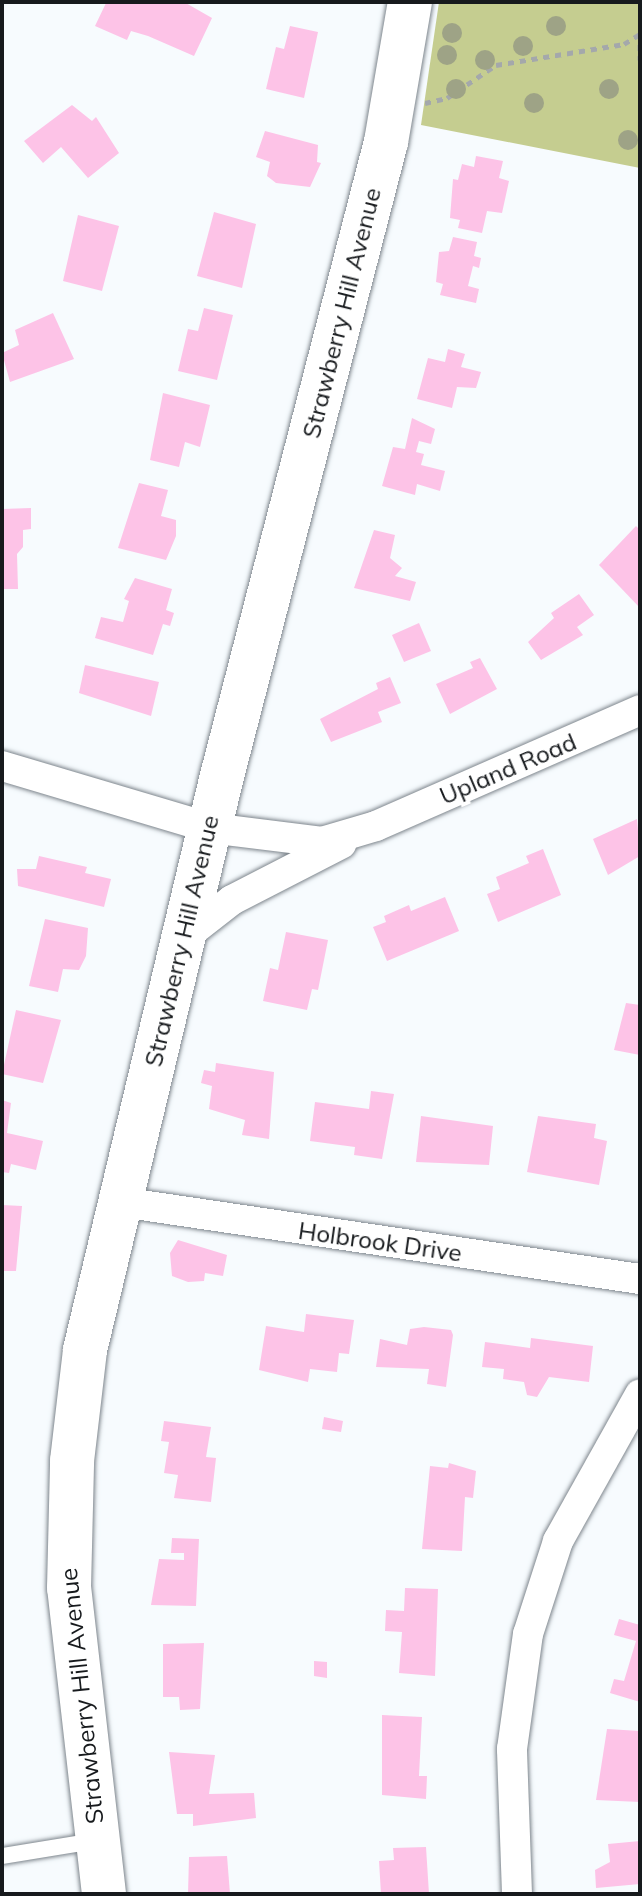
<!DOCTYPE html>
<style>
body{margin:0}
#map{position:relative;width:642px;height:1896px;overflow:hidden;background:#f7fbfe;font-family:Mulish,sans-serif}
div>[style]{position:absolute}
[style*='--x']{left:calc(var(--x)*1px);top:calc(var(--y)*1px);width:calc(var(--w)*1px);rotate:calc(var(--a)*1deg)}
.green>*{inset:0;background:#c5cd90}
.building>*{inset:0;background:#fdc3e7}
.path>*{height:5px;margin-top:-2.5px;transform-origin:0;background:repeating-linear-gradient(90deg,#a4a8ab 0 6px,transparent 0 12px)}
.roads{filter:drop-shadow(0 0 2px #7e868d) drop-shadow(0 0 2px #7e868d)}
.service>*{height:16px;margin:-8px;padding:0 8px;transform-origin:8px;border-radius:8px;background:#fff}
.minor>*{height:30px;margin:-15px;padding:0 15px;transform-origin:15px;border-radius:15px;background:#fff}
.secondary>*{height:44px;margin:-22px;padding:0 22px;transform-origin:22px;border-radius:22px;background:#fff}
.trees>*{width:20px;height:20px;margin:-10px;border-radius:50%;background:#9ea386}
span{translate:-50% -50%;white-space:nowrap;text-align:center;line-height:1.15;-webkit-text-stroke:8px #fff;paint-order:stroke}
.street-label{font-size:24px;color:#171a1d}
.frame{position:absolute;inset:0;border:4px solid #171a1d;pointer-events:none}
</style>
<div id="map">
<div class="green">
<div style="clip-path:polygon(439px 2px,640px 2px,640px 168px,421px 125px)"></div>
</div>
<div class="building">
<div style="clip-path:polygon(113px 2px,184px 2px,212px 18px,194px 56px,148px 36px,131px 31px,127px 40px,95px 26px,106px 3px)"></div>
<div style="clip-path:polygon(290px 26px,318px 32px,304px 98px,266px 89px,276px 47px,284px 49px)"></div>
<div style="clip-path:polygon(72px 105px,92px 121px,96px 117px,119px 153px,88px 178px,61px 147px,43px 163px,24px 141px)"></div>
<div style="clip-path:polygon(265px 131px,318px 145px,317px 162px,321px 163px,310px 187px,276px 183px,267px 176px,270px 162px,256px 157px)"></div>
<div style="clip-path:polygon(476px 156px,503px 161px,499px 178px,509px 181px,502px 213px,487px 211px,482px 233px,458px 228px,460px 220px,450px 218px,453px 179px,458px 180px,462px 164px,474px 167px)"></div>
<div style="clip-path:polygon(214px 212px,256px 224px,242px 288px,197px 276px)"></div>
<div style="clip-path:polygon(78px 215px,119px 226px,102px 291px,63px 281px)"></div>
<div style="clip-path:polygon(453px 237px,477px 242px,474px 256px,481px 258px,479px 268px,473px 266px,468px 286px,479px 289px,476px 303px,440px 295px,443px 284px,436px 282px,439px 252px,449px 251px)"></div>
<div style="clip-path:polygon(204px 308px,233px 315px,217px 380px,178px 371px,188px 329px,198px 331px)"></div>
<div style="clip-path:polygon(53px 313px,74px 359px,10px 382px,2px 353px,19px 345px,15px 330px)"></div>
<div style="clip-path:polygon(448px 349px,465px 354px,461px 367px,481px 372px,476px 388px,457px 387px,452px 408px,417px 399px,428px 358px,445px 362px)"></div>
<div style="clip-path:polygon(163px 393px,210px 405px,200px 447px,185px 442px,179px 467px,150px 460px)"></div>
<div style="clip-path:polygon(412px 418px,435px 429px,431px 444px,419px 441px,416px 452px,424px 454px,421px 465px,445px 471px,440px 491px,417px 484px,415px 495px,382px 486px,393px 447px,405px 449px)"></div>
<div style="clip-path:polygon(139px 483px,168px 490px,161px 516px,176px 520px,176px 536px,166px 560px,118px 548px)"></div>
<div style="clip-path:polygon(31px 508px,31px 529px,23px 530px,23px 547px,17px 554px,18px 589px,2px 589px,2px 509px)"></div>
<div style="clip-path:polygon(636px 526px,640px 530px,640px 608px,599px 565px)"></div>
<div style="clip-path:polygon(374px 530px,395px 535px,390px 558px,402px 568px,395px 576px,416px 582px,410px 601px,354px 588px)"></div>
<div style="clip-path:polygon(135px 578px,172px 589px,166px 610px,174px 613px,170px 626px,163px 624px,153px 655px,95px 638px,101px 617px,123px 622px,129px 601px,124px 599px)"></div>
<div style="clip-path:polygon(579px 594px,594px 615px,577px 627px,583px 635px,541px 660px,528px 642px,554px 618px,551px 613px)"></div>
<div style="clip-path:polygon(419px 623px,431px 651px,404px 662px,392px 635px)"></div>
<div style="clip-path:polygon(480px 658px,497px 689px,450px 714px,436px 684px,473px 668px,470px 662px)"></div>
<div style="clip-path:polygon(85px 665px,159px 682px,151px 716px,79px 693px)"></div>
<div style="clip-path:polygon(390px 677px,401px 703px,378px 712px,382px 722px,331px 742px,320px 719px,378px 689px,376px 683px)"></div>
<div style="clip-path:polygon(637px 819px,640px 856px,608px 875px,593px 839px)"></div>
<div style="clip-path:polygon(543px 849px,561px 895px,498px 922px,487px 894px,500px 889px,496px 877px,529px 863px,526px 856px)"></div>
<div style="clip-path:polygon(39px 856px,87px 867px,85px 873px,111px 879px,104px 907px,18px 886px,17px 869px,36px 869px)"></div>
<div style="clip-path:polygon(445px 897px,459px 931px,387px 961px,373px 927px,386px 922px,384px 916px,409px 905px,411px 911px)"></div>
<div style="clip-path:polygon(45px 919px,88px 928px,86px 956px,79px 970px,63px 969px,58px 992px,29px 986px)"></div>
<div style="clip-path:polygon(286px 932px,328px 940px,318px 990px,312px 989px,307px 1010px,263px 1001px,270px 968px,278px 970px)"></div>
<div style="clip-path:polygon(626px 1003px,640px 1005px,640px 1055px,614px 1050px)"></div>
<div style="clip-path:polygon(16px 1010px,61px 1020px,43px 1083px,2px 1074px)"></div>
<div style="clip-path:polygon(216px 1063px,274px 1072px,269px 1139px,242px 1135px,245px 1120px,209px 1109px,212px 1086px,201px 1083px,204px 1070px,215px 1072px)"></div>
<div style="clip-path:polygon(371px 1091px,394px 1094px,382px 1159px,354px 1155px,355px 1147px,310px 1141px,315px 1102px,369px 1109px)"></div>
<div style="clip-path:polygon(2px 1100px,11px 1103px,7px 1133px,43px 1141px,36px 1170px,11px 1164px,9px 1173px,2px 1172px)"></div>
<div style="clip-path:polygon(421px 1116px,493px 1126px,489px 1165px,416px 1162px)"></div>
<div style="clip-path:polygon(538px 1116px,596px 1124px,594px 1138px,607px 1141px,599px 1185px,527px 1172px)"></div>
<div style="clip-path:polygon(2px 1205px,22px 1206px,16px 1271px,2px 1271px)"></div>
<div style="clip-path:polygon(178px 1240px,227px 1255px,223px 1276px,205px 1273px,204px 1281px,188px 1282px,172px 1276px,170px 1253px)"></div>
<div style="clip-path:polygon(306px 1314px,354px 1320px,349px 1354px,339px 1353px,337px 1372px,310px 1369px,308px 1382px,259px 1370px,266px 1326px,304px 1332px)"></div>
<div style="clip-path:polygon(424px 1327px,451px 1330px,453px 1335px,446px 1387px,427px 1384px,429px 1369px,376px 1367px,380px 1339px,407px 1345px,410px 1329px)"></div>
<div style="clip-path:polygon(531px 1338px,593px 1346px,589px 1382px,549px 1377px,537px 1397px,527px 1395px,524px 1382px,503px 1379px,504px 1369px,482px 1367px,485px 1342px,530px 1348px)"></div>
<div style="clip-path:polygon(324px 1417px,343px 1421px,341px 1432px,322px 1429px)"></div>
<div style="clip-path:polygon(164px 1421px,211px 1427px,206px 1457px,216px 1458px,211px 1502px,174px 1498px,178px 1475px,164px 1473px,169px 1442px,161px 1441px)"></div>
<div style="clip-path:polygon(449px 1463px,476px 1471px,473px 1498px,465px 1497px,462px 1551px,422px 1549px,430px 1466px,448px 1468px)"></div>
<div style="clip-path:polygon(172px 1538px,199px 1539px,196px 1606px,151px 1605px,159px 1559px,184px 1560px,184px 1553px,171px 1553px)"></div>
<div style="clip-path:polygon(405px 1588px,438px 1589px,435px 1676px,399px 1673px,402px 1632px,385px 1631px,386px 1610px,404px 1611px)"></div>
<div style="clip-path:polygon(619px 1619px,640px 1625px,640px 1702px,610px 1693px,614px 1679px,624px 1681px,636px 1641px,614px 1635px)"></div>
<div style="clip-path:polygon(204px 1643px,200px 1709px,180px 1710px,179px 1697px,163px 1697px,163px 1644px)"></div>
<div style="clip-path:polygon(314px 1661px,327px 1662px,327px 1678px,314px 1676px)"></div>
<div style="clip-path:polygon(382px 1715px,422px 1717px,419px 1776px,427px 1776px,426px 1799px,382px 1795px)"></div>
<div style="clip-path:polygon(607px 1729px,640px 1731px,640px 1802px,596px 1800px)"></div>
<div style="clip-path:polygon(169px 1752px,215px 1755px,209px 1794px,254px 1793px,256px 1818px,193px 1826px,193px 1814px,177px 1814px)"></div>
<div style="clip-path:polygon(640px 1841px,640px 1884px,596px 1888px,595px 1870px,610px 1862px,608px 1844px)"></div>
<div style="clip-path:polygon(426px 1847px,429px 1894px,381px 1894px,379px 1861px,394px 1860px,393px 1848px)"></div>
<div style="clip-path:polygon(227px 1856px,230px 1894px,188px 1894px,189px 1857px)"></div>
</div>
<div class="path">
<div style="--x:640;--y:44;--w:16;--a:90"></div>
<div style="--x:425;--y:103;--w:23;--a:-13"></div>
<div style="--x:447;--y:98;--w:59;--a:-34"></div>
<div style="--x:496;--y:65;--w:130;--a:-9.3"></div>
<div style="--x:624;--y:44;--w:19;--a:-32"></div>
</div>
<div class="roads">
<div class="service">
<div style="--x:2;--y:1856;--w:94;--a:-9.2"></div>
</div>
<div class="minor">
<div style="--x:2;--y:766;--w:217;--a:16.6"></div>
<div style="--x:210;--y:828;--w:113;--a:7.1"></div>
<div style="--x:322;--y:842;--w:56;--a:-16.5"></div>
<div style="--x:376;--y:826;--w:288;--a:-23.7"></div>
<div style="--x:182;--y:939;--w:63;--a:-38"></div>
<div style="--x:232;--y:900;--w:123;--a:-27.2"></div>
<div style="--x:121;--y:1202;--w:525;--a:8.44"></div>
<div style="--x:517;--y:1894;--w:145;--a:-92"></div>
<div style="--x:512;--y:1749;--w:116;--a:-82.1"></div>
<div style="--x:528;--y:1634;--w:98;--a:-72.1"></div>
<div style="--x:558;--y:1541;--w:168;--a:-60.8"></div>
</div>
<div class="secondary">
<div style="--x:104;--y:1894;--w:308;--a:-96.5"></div>
<div style="--x:69;--y:1588;--w:127;--a:-88.6"></div>
<div style="--x:72;--y:1461;--w:112;--a:-83.3"></div>
<div style="--x:85;--y:1350;--w:590;--a:-76.58"></div>
<div style="--x:222;--y:776;--w:655;--a:-75.5"></div>
<div style="--x:386;--y:142;--w:142;--a:-80.3"></div>
</div>
</div>
<div class="trees">
<div style="left:556px;top:26px"></div>
<div style="left:452px;top:33px"></div>
<div style="left:523px;top:46px"></div>
<div style="left:447px;top:55px"></div>
<div style="left:485px;top:60px"></div>
<div style="left:456px;top:89px"></div>
<div style="left:609px;top:89px"></div>
<div style="left:534px;top:103px"></div>
<div style="left:628px;top:140px"></div>
</div>
<div class="street-label">
<span style="left:342px;top:313px;rotate:-76deg">Strawberry Hill Avenue</span>
<span style="left:508px;top:769px;rotate:-23deg">Upland Road</span>
<span style="left:182px;top:941px;rotate:-77deg">Strawberry Hill Avenue</span>
<span style="left:380px;top:1242px;rotate:8deg">Holbrook Drive</span>
<span style="left:82px;top:1696px;rotate:-96deg">Strawberry Hill Avenue</span>
</div>
<div class="frame"></div>
</div>
